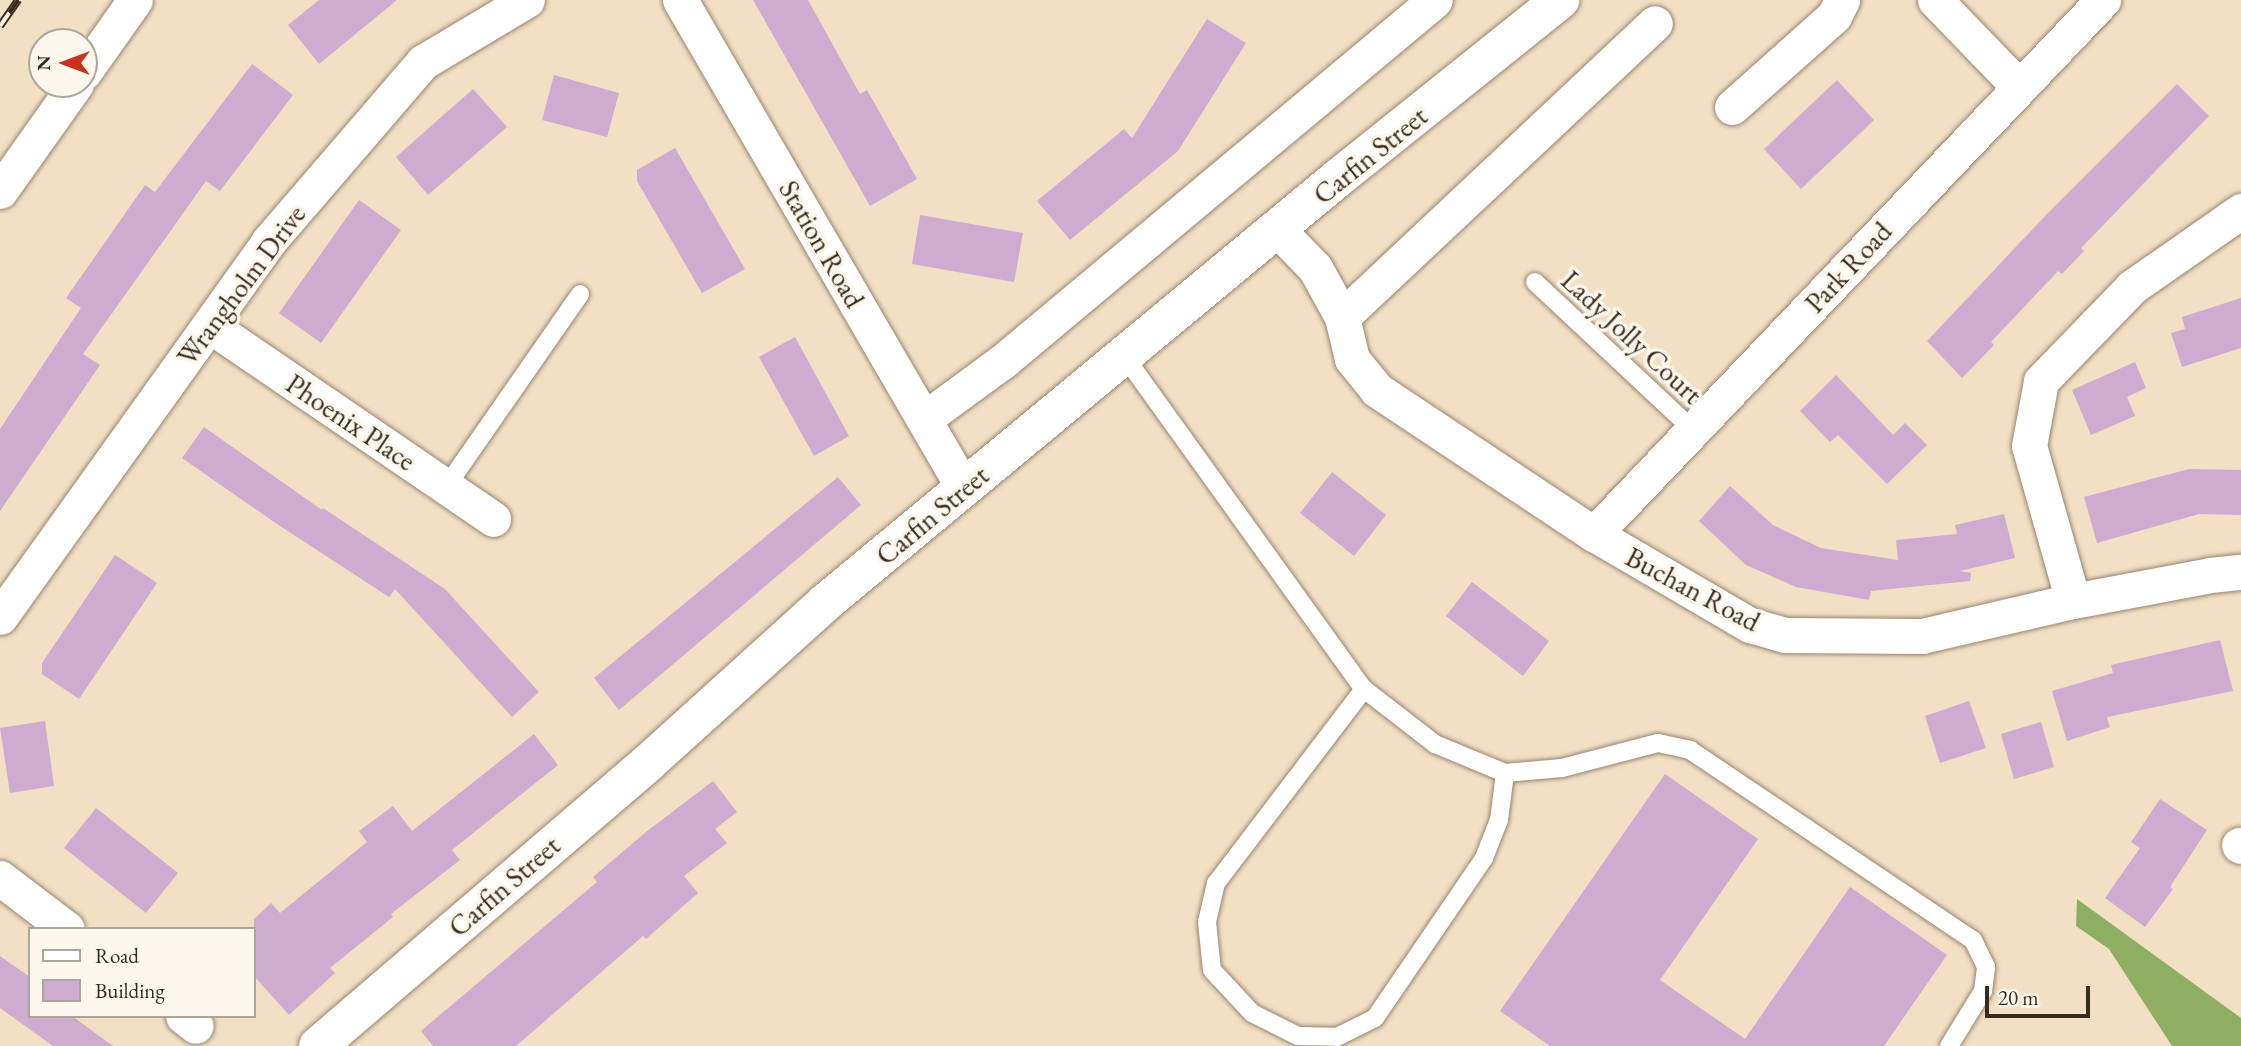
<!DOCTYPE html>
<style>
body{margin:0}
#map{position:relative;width:2241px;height:1046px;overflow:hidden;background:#f3dfc3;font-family:"EB Garamond",serif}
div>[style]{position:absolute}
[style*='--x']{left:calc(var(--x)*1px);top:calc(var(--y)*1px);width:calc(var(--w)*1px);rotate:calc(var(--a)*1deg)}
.forest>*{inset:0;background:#8eae62}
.building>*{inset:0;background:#ceabd0}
.roads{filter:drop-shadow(0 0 2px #978470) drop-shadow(0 0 2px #978470)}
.service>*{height:18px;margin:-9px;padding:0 9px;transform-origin:9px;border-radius:9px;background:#fff}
.minor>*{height:35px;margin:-17.5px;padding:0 17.5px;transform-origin:17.5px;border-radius:17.5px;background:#fff}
.secondary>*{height:38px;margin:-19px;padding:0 19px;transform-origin:19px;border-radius:19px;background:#fff}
.rail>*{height:8px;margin-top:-4px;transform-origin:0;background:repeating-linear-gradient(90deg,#fbf7ec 0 16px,#3b2a1e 0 32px);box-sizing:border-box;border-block:2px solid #3b2a1e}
span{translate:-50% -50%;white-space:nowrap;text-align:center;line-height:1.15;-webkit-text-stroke:7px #fbf7ec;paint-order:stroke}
.street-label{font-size:28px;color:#3b2a1e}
.legend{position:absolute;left:28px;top:927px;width:228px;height:91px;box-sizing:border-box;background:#fbf7ec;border:2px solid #aea59a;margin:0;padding:9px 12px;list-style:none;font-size:21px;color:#3b2a1e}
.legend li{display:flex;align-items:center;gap:14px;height:35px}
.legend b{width:35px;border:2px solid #aea59a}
.north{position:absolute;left:28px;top:28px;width:70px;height:70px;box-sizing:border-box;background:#fbf7ec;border:2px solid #aea59a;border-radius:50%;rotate:270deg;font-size:19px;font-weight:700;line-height:28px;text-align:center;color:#3b2a1e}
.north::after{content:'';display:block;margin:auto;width:24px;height:32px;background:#c8321e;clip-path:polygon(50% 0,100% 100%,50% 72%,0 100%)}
.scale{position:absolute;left:1985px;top:986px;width:105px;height:32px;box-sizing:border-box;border:4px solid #3b2a1e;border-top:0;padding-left:9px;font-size:21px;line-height:24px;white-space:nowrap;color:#3b2a1e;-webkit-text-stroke:5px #fbf7ec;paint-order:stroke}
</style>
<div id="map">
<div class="forest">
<div style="clip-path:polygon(2077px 899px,2241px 1018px,2241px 1046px,2172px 1046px,2109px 949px,2076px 926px)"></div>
</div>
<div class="building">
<div style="clip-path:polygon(319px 0,397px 0,319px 64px,288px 25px)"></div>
<div style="clip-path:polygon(753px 0,808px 0,860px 94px,867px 90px,917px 179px,870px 206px)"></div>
<div style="clip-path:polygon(1207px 19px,1246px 43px,1178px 151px,1070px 240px,1037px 201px,1124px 129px,1132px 138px)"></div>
<div style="clip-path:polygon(252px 64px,293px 95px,220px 191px,206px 181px,83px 354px,100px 365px,0 511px,0 429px,81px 308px,66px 298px,145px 185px,155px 192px)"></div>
<div style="clip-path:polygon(554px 75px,619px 93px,607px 137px,542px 120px)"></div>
<div style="clip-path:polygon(1837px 80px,1874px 120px,1801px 189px,1764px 149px)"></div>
<div style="clip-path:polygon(2177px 84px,2209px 116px,2081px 248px,2084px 251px,2062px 274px,2058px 271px,1991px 342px,1994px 345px,1962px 378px,1927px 341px,2046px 215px)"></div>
<div style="clip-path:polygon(473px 89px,507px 127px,428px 195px,396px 157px)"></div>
<div style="clip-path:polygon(675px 148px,745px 269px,702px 293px,637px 181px,637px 170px)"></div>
<div style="clip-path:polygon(359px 200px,401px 230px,321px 343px,279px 313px)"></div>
<div style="clip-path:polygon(920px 215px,1023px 233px,1014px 282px,912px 264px)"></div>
<div style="clip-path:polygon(2241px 298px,2241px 348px,2182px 367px,2171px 333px,2185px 329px,2182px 317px)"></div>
<div style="clip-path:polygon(795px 337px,849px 436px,814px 456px,759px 357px)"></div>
<div style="clip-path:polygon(2135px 362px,2146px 388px,2127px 397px,2135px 416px,2091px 435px,2072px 390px)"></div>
<div style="clip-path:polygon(1836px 375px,1893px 435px,1905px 423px,1927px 445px,1887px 484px,1838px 435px,1830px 442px,1800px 411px)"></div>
<div style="clip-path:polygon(204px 427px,322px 510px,323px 508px,445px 589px,539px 692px,512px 717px,395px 589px,389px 597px,274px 522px,182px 458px)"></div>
<div style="clip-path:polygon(2189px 469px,2241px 470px,2241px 515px,2199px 514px,2097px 543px,2084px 497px)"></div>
<div style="clip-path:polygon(1332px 472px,1386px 515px,1354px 556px,1300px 513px)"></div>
<div style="clip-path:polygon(838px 477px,861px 505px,619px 710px,594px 678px)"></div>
<div style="clip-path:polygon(1730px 486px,1773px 525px,1821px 548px,1898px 560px,1896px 540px,1957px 534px,1955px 525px,2004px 514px,2015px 558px,1960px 571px,1971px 573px,1970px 581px,1871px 591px,1869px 600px,1796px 587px,1746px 565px,1699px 521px)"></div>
<div style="clip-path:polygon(115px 555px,157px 583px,79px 699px,42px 674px,42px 663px)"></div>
<div style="clip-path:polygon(1472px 582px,1549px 641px,1523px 676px,1446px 616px)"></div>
<div style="clip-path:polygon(2220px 640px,2233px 691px,2107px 717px,2110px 727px,2067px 741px,2052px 691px,2113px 673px,2111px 665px)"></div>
<div style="clip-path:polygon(1969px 701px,1986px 748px,1940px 763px,1925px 716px)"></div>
<div style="clip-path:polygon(45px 721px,54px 786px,10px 793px,0 728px)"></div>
<div style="clip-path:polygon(2041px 722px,2054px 767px,2014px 779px,2001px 734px)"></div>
<div style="clip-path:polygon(534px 734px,558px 765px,452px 850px,460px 860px,391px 914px,393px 917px,330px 968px,335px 973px,289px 1015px,254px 976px,254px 919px,271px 903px,280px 913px,367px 842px,359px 831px,393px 806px,412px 831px)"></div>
<div style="clip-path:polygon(1665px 774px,1758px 839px,1660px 980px,1745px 1039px,1850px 887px,1947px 955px,1884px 1046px,1550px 1046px,1500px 1011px)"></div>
<div style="clip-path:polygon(713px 781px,737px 812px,715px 829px,727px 843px,684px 876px,698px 893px,646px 939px,643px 936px,516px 1046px,433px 1046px,421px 1031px,597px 882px,593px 877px,646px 832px)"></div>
<div style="clip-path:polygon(2160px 799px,2207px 830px,2170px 887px,2173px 889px,2145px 927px,2105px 898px,2140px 848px,2131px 842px)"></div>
<div style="clip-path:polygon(96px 808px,178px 873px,146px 913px,64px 848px)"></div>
<div style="clip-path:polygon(0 956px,30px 977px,30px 1016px,72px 1016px,113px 1046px,53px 1046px,0 1008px)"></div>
</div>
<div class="roads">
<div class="service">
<div style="--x:1535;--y:282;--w:216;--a:43.1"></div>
<div style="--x:1125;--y:357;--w:409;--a:54.3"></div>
<div style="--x:1364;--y:689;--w:90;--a:37.8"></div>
<div style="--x:1435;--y:744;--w:76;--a:22.5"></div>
<div style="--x:1505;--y:773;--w:57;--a:-5"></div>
<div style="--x:1562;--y:768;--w:99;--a:-14.6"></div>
<div style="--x:1658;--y:743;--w:33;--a:12"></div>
<div style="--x:1690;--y:750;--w:341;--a:33.9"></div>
<div style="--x:1973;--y:940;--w:30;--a:64"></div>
<div style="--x:1986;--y:967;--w:24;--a:97"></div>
<div style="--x:1983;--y:991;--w:65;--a:121.7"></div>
<div style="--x:446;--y:487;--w:235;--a:-55.2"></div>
<div style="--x:1364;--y:689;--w:244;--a:127.3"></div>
<div style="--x:1216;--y:883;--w:40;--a:103"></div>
<div style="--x:1207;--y:922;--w:48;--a:84.1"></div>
<div style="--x:1212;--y:970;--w:59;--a:47.1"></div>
<div style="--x:1252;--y:1013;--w:51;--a:26.6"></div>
<div style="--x:1298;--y:1036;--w:39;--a:1"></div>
<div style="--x:1337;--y:1037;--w:42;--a:-26.6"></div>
<div style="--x:1375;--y:1018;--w:194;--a:-55.7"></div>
<div style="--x:1484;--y:858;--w:41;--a:-68.5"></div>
<div style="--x:1499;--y:820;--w:47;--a:-82.7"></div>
</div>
<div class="minor">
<div style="--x:680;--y:0;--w:563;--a:59.84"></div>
<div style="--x:1935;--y:0;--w:121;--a:46"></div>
<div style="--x:84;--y:72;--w:88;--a:-54.7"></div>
<div style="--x:1732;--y:107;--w:137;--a:-41.7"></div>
<div style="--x:1834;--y:16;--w:18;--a:-63"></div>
<div style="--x:0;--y:191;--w:131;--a:-54.6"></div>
<div style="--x:1278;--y:230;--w:53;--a:45.8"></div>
<div style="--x:1315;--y:268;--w:56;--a:61.1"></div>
<div style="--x:1342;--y:317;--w:43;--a:76.6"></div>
<div style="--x:1352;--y:359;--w:40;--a:51"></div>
<div style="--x:1377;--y:390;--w:260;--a:33.6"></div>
<div style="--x:1594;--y:534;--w:181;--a:30.3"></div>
<div style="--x:1750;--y:625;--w:35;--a:16"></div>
<div style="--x:1784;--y:635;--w:138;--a:0.4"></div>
<div style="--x:1922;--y:636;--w:155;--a:-13.1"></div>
<div style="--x:2073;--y:601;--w:139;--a:-10.7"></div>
<div style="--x:2210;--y:575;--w:31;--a:-6"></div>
<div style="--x:1342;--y:317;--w:429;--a:-43.2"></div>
<div style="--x:209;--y:325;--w:344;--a:34.3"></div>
<div style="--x:924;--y:419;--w:97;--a:-36.2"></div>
<div style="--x:1002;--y:362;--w:564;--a:-39.9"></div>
<div style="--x:1594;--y:534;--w:738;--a:-46.37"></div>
<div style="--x:2073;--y:601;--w:161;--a:-105.8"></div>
<div style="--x:2029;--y:446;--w:66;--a:-79.5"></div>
<div style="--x:2041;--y:381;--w:131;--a:-45.9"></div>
<div style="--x:2132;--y:287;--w:133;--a:-34.9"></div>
<div style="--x:0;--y:617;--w:462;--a:-54.4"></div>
<div style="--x:269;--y:241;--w:236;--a:-49.3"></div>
<div style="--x:423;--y:62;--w:121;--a:-30.8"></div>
<div style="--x:2239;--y:845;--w:2;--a:27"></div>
<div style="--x:0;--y:878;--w:84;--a:37.3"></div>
<div style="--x:183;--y:1016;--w:16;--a:38"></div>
</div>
<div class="secondary">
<div style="--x:318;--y:1046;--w:435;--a:-40.6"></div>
<div style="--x:648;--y:763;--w:240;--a:-42.1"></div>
<div style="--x:826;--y:602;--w:665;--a:-39.63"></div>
<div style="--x:1338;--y:178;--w:285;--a:-38.7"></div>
</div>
</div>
<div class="rail">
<div style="--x:0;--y:26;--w:32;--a:-55"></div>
</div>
<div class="street-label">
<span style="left:1370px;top:155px;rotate:-39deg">Carfin Street</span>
<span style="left:822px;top:244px;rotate:60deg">Station Road</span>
<span style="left:1848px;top:267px;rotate:-47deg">Park Road</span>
<span style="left:241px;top:285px;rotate:-53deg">Wrangholm Drive</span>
<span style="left:1632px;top:337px;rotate:43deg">Lady Jolly Court</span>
<span style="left:351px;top:422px;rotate:34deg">Phoenix Place</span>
<span style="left:932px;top:515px;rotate:-40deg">Carfin Street</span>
<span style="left:1693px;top:589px;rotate:28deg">Buchan Road</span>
<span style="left:504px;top:886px;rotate:-41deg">Carfin Street</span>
</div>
<ul class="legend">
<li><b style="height:9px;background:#fff"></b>Road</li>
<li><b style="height:19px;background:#ceabd0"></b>Building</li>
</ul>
<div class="north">N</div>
<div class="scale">20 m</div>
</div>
